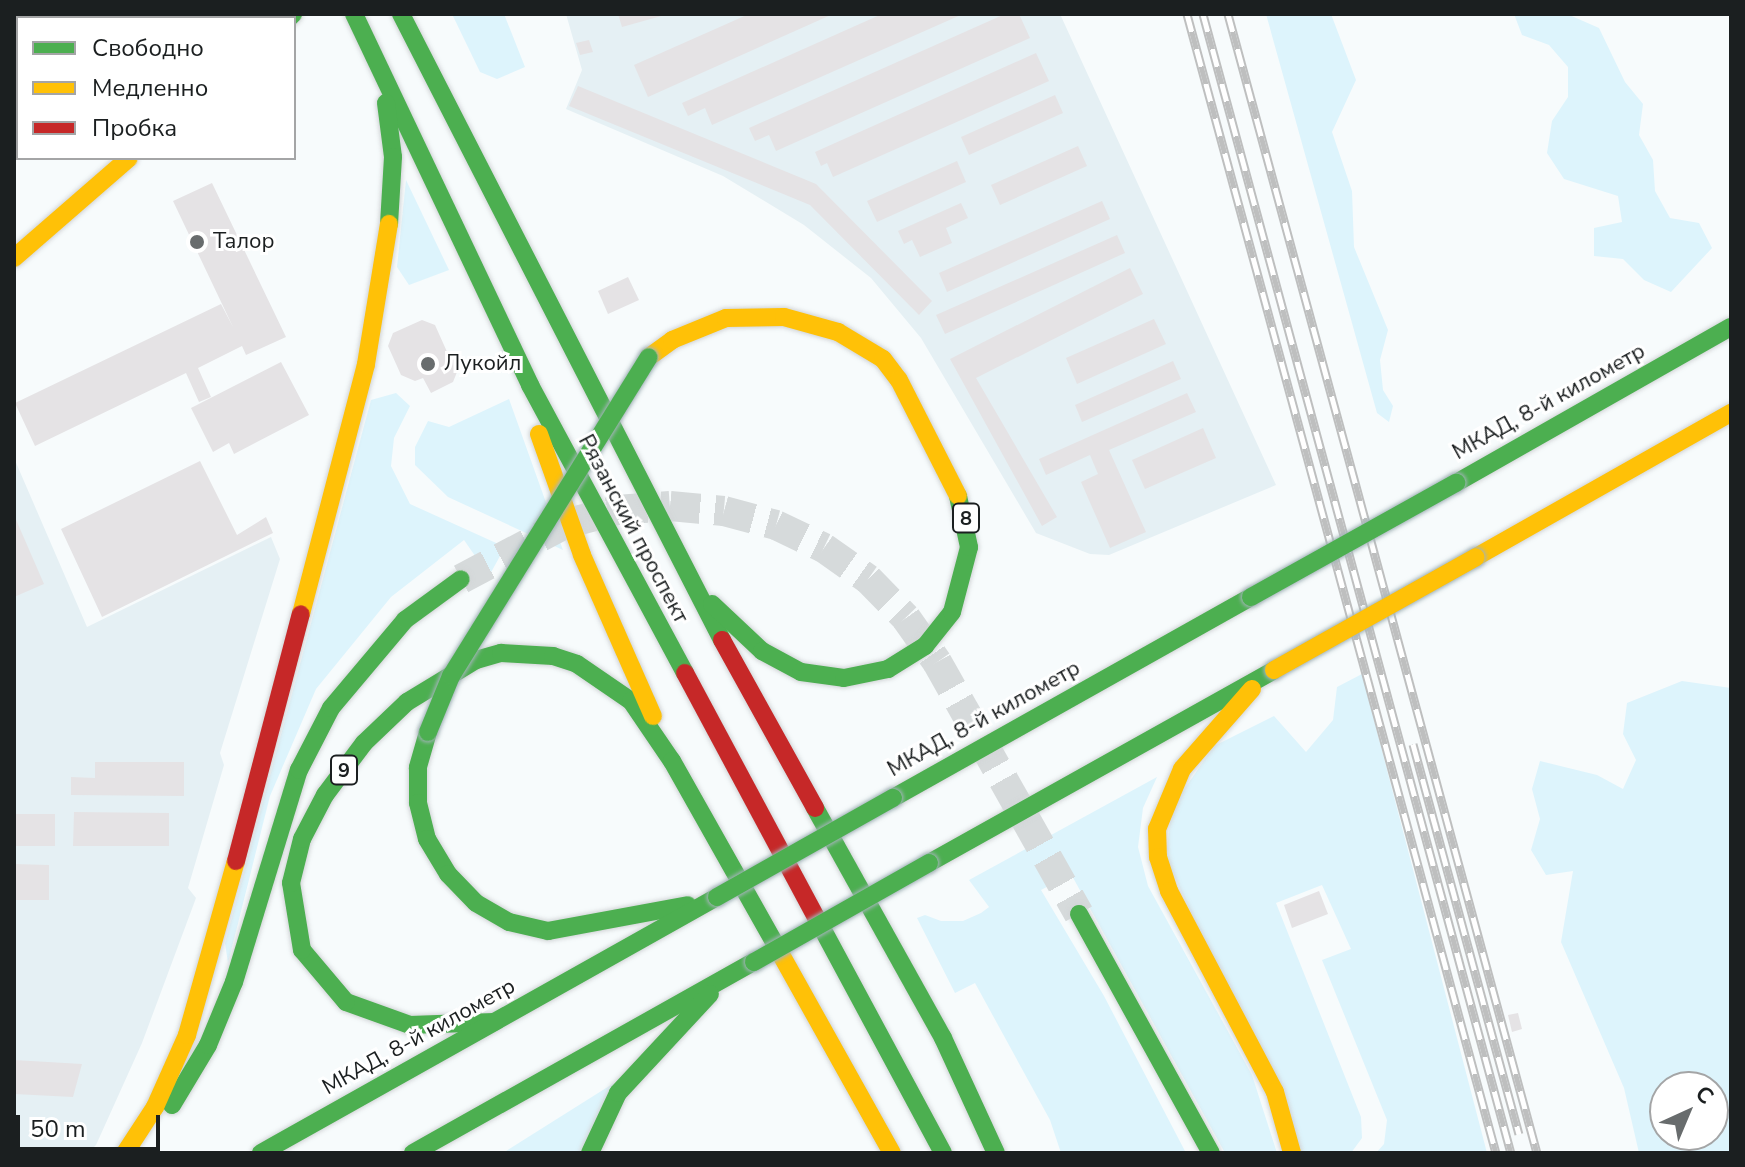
<!DOCTYPE html>
<meta charset="utf-8">
<style>
body{margin:0}
#map{position:relative;width:1745px;height:1167px;overflow:hidden;background:#f7fbfc;font-family:"Nunito Sans",sans-serif}
div>[style]{position:absolute}
[style*='--x']{left:calc(var(--x)*1px);top:calc(var(--y)*1px);width:calc(var(--w)*1px);rotate:calc(var(--a)*1deg)}
.built>*{inset:0;background:#e5f0f4}
.green>*{inset:0;background:#ddf4fc}
.building>*{inset:0;background:#e5e3e5}
.primary-tunnel>*{height:30px;margin-top:-15px;transform-origin:0;background:repeating-linear-gradient(90deg,#d6dadb 0 30px,transparent 0 45px)}
.roads{filter:drop-shadow(0 0 2px #d2d5d7) drop-shadow(0 0 2px #d2d5d7)}
.fast>*{height:18px;margin:-9px;padding:0 9px;transform-origin:9px;border-radius:9px;background:#4caf50}
.slow>*{height:18px;margin:-9px;padding:0 9px;transform-origin:9px;border-radius:9px;background:#ffc107}
.jam>*{height:18px;margin:-9px;padding:0 9px;transform-origin:9px;border-radius:9px;background:#c62828}
.rail>*{height:9px;margin-top:-4.5px;transform-origin:0;background:repeating-linear-gradient(90deg,#fff 0 18px,#bebfbf 0 36px);box-sizing:border-box;border-block:2px solid #bebfbf}
.bridges{filter:drop-shadow(0 0 2px #a3b4b8) drop-shadow(0 0 2px #a3b4b8)}
.fast-bridge>*{height:18px;margin:-9px;padding:0 9px;transform-origin:9px;border-radius:9px;background:#4caf50}
.slow-bridge>*{height:18px;margin:-9px;padding:0 9px;transform-origin:9px;border-radius:9px;background:#ffc107}
.dots>*{width:22px;height:22px;translate:-50% -50%;box-sizing:border-box;border:4px solid #fff;border-radius:50%}
span{translate:-50% -50%;white-space:nowrap;text-align:center;line-height:1.15;-webkit-text-stroke:6px #fff;paint-order:stroke}
.shield-label span{padding:2px 6px;background:#fff;border:2px solid;border-radius:6px;-webkit-text-stroke-width:0}
.shield-label{font-size:20px;color:#1b1f20;font-weight:700}
.poi-label{font-size:22px;color:#1b1f20}
.left{translate:0 -50%;text-align:left}
.street-label{font-size:22px;color:#1b1f20}
.frame{position:absolute;inset:0;border:16px solid #1b1f20;pointer-events:none}
.legend{position:absolute;left:16px;top:16px;width:280px;height:144px;box-sizing:border-box;background:#fff;border:2px solid #a4a5a6;margin:0;padding:10px 14px;list-style:none;font-size:24px;color:#1b1f20}
.legend li{display:flex;align-items:center;gap:16px;height:40px}
.legend b{width:40px;border:2px solid #a4a5a6}
.north{position:absolute;left:1649px;top:1071px;width:80px;height:80px;box-sizing:border-box;background:#fff;border:2px solid #a4a5a6;border-radius:50%;rotate:44deg;font-size:22px;font-weight:700;line-height:32px;text-align:center;color:#1b1f20}
.north::after{content:'';display:block;margin:auto;width:28px;height:36px;background:#686c6d;clip-path:polygon(50% 0,100% 100%,50% 72%,0 100%)}
.scale{position:absolute;left:16px;top:1115px;width:144px;height:36px;box-sizing:border-box;border:4px solid #1b1f20;border-top:0;padding-left:10px;font-size:24px;line-height:28px;white-space:nowrap;color:#1b1f20;-webkit-text-stroke:6px #fff;paint-order:stroke}
</style>
<div id="map">
<div class="built">
<div style="clip-path:polygon(566px 14px,1060px 14px,1276px 485px,1109px 555px,1090px 554px,1036px 533px,921px 338px,871px 278px,804px 225px,723px 176px,566px 109px,582px 70px)"></div>
<div style="clip-path:polygon(14px 458px,87px 627px,271px 537px,280px 559px,220px 753px,224px 765px,188px 888px,196px 898px,142px 1043px,96px 1145px,88px 1153px,14px 1153px)"></div>
</div>
<div class="green">
<div style="clip-path:polygon(452px 14px,504px 14px,525px 67px,497px 79px,480px 72px)"></div>
<div style="clip-path:polygon(1266px 14px,1331px 14px,1356px 80px,1332px 132px,1352px 191px,1354px 247px,1388px 330px,1380px 360px,1383px 390px,1393px 406px,1389px 422px,1377px 413px)"></div>
<div style="clip-path:polygon(1514px 14px,1567px 14px,1599px 28px,1625px 82px,1643px 104px,1639px 135px,1653px 160px,1655px 191px,1670px 218px,1699px 223px,1712px 248px,1671px 292px,1644px 280px,1623px 259px,1594px 256px,1594px 228px,1622px 222px,1618px 196px,1564px 179px,1547px 153px,1552px 121px,1568px 97px,1568px 67px,1549px 45px,1522px 35px)"></div>
<div style="clip-path:polygon(406px 180px,449px 270px,409px 285px,397px 267px)"></div>
<div style="clip-path:polygon(396px 393px,410px 406px,394px 438px,391px 466px,410px 504px,505px 547px,489px 576px,464px 540px,391px 597px,316px 689px,270px 796px,228px 963px,225px 943px,371px 400px)"></div>
<div style="clip-path:polygon(509px 399px,563px 550px,448px 497px,415px 465px,415px 447px,428px 421px,449px 427px)"></div>
<div style="clip-path:polygon(1362px 674px,1487px 1153px,1376px 1153px,1384px 1144px,1387px 1120px,1322px 960px,1351px 949px,1322px 885px,1276px 903px,1361px 1117px,1362px 1138px,1351px 1153px,1299px 1153px,1166px 857px,1172px 807px,1214px 746px,1274px 716px,1306px 752px,1333px 720px,1337px 687px)"></div>
<div style="clip-path:polygon(evenodd,1682px 681px,1731px 688px,1731px 1153px,1639px 1153px,1624px 1088px,1561px 942px,1573px 871px,1546px 875px,1531px 850px,1540px 819px,1532px 789px,1540px 761px,1597px 775px,1623px 789px,1636px 760px,1623px 734px,1627px 703px,1682px 681px,1665px 1087px,1713px 1087px,1713px 1135px,1665px 1135px,1665px 1087px)"></div>
<div style="clip-path:polygon(1157px 777px,1143px 808px,1138px 847px,1148px 886px,1252px 1075px,1277px 1153px,1225px 1153px,1071px 874px,1041px 890px,1104px 996px,1186px 1153px,1061px 1153px,1050px 1120px,975px 983px,955px 993px,917px 918px,925px 915px,941px 921px,963px 921px,981px 913px,989px 907px,969px 880px)"></div>
<div style="clip-path:polygon(614px 1083px,580px 1153px,503px 1153px)"></div>
</div>
<div class="building">
<div style="clip-path:polygon(85px 14px,97px 14px,101px 18px,81px 18px)"></div>
<div style="clip-path:polygon(618px 14px,665px 14px,665px 15px,622px 27px)"></div>
<div style="clip-path:polygon(749px 14px,833px 14px,648px 97px,634px 65px)"></div>
<div style="clip-path:polygon(882px 14px,963px 14px,712px 125px,705px 108px,688px 116px,682px 103px)"></div>
<div style="clip-path:polygon(1005px 14px,1019px 14px,1030px 38px,776px 151px,769px 135px,755px 141px,749px 128px)"></div>
<div style="clip-path:polygon(589px 40px,593px 52px,580px 55px,576px 43px)"></div>
<div style="clip-path:polygon(1036px 53px,1049px 81px,833px 177px,827px 163px,821px 166px,815px 152px)"></div>
<div style="clip-path:polygon(578px 86px,816px 184px,932px 301px,919px 315px,810px 205px,569px 106px)"></div>
<div style="clip-path:polygon(1055px 95px,1063px 113px,969px 155px,961px 137px)"></div>
<div style="clip-path:polygon(1078px 146px,1087px 166px,1000px 205px,991px 185px)"></div>
<div style="clip-path:polygon(957px 161px,966px 182px,877px 222px,867px 201px)"></div>
<div style="clip-path:polygon(212px 183px,286px 337px,246px 355px,242px 346px,198px 368px,211px 397px,199px 402px,186px 373px,35px 446px,15px 403px,221px 304px,233px 327px,173px 201px)"></div>
<div style="clip-path:polygon(1102px 201px,1110px 219px,947px 292px,939px 273px)"></div>
<div style="clip-path:polygon(961px 203px,968px 218px,946px 228px,952px 243px,920px 257px,912px 240px,904px 244px,898px 231px)"></div>
<div style="clip-path:polygon(1117px 235px,1125px 253px,945px 334px,936px 315px)"></div>
<div style="clip-path:polygon(1130px 268px,1143px 294px,976px 378px,1057px 517px,1042px 526px,950px 359px)"></div>
<div style="clip-path:polygon(628px 277px,639px 300px,608px 314px,598px 291px)"></div>
<div style="clip-path:polygon(1154px 319px,1166px 344px,1077px 384px,1066px 358px)"></div>
<div style="clip-path:polygon(422px 320px,435px 325px,448px 354px,445px 363px,455px 359px,459px 367px,453px 382px,431px 393px,423px 378px,415px 381px,401px 375px,388px 346px,393px 333px)"></div>
<div style="clip-path:polygon(1173px 361px,1181px 379px,1082px 422px,1075px 405px)"></div>
<div style="clip-path:polygon(281px 362px,309px 415px,234px 454px,229px 443px,213px 452px,191px 408px)"></div>
<div style="clip-path:polygon(1187px 393px,1196px 412px,1109px 450px,1146px 532px,1110px 548px,1081px 482px,1098px 474px,1090px 455px,1046px 475px,1039px 459px)"></div>
<div style="clip-path:polygon(1203px 428px,1216px 458px,1145px 489px,1132px 460px)"></div>
<div style="clip-path:polygon(200px 461px,237px 535px,266px 517px,273px 533px,102px 617px,61px 529px)"></div>
<div style="clip-path:polygon(14px 515px,44px 584px,14px 597px)"></div>
<div style="clip-path:polygon(95px 762px,184px 762px,184px 796px,71px 795px,71px 777px,95px 778px)"></div>
<div style="clip-path:polygon(74px 812px,169px 813px,169px 846px,73px 846px)"></div>
<div style="clip-path:polygon(14px 814px,55px 814px,55px 846px,14px 846px)"></div>
<div style="clip-path:polygon(14px 864px,49px 865px,49px 900px,14px 900px)"></div>
<div style="clip-path:polygon(1319px 891px,1328px 914px,1292px 928px,1284px 905px)"></div>
<div style="clip-path:polygon(1518px 1013px,1522px 1029px,1512px 1032px,1508px 1015px)"></div>
<div style="clip-path:polygon(14px 1060px,82px 1064px,73px 1097px,14px 1094px)"></div>
</div>
<div class="primary-tunnel">
<div style="--x:461;--y:579;--w:118;--a:-27.9"></div>
<div style="--x:565;--y:524;--w:54;--a:-15.1"></div>
<div style="--x:617;--y:510;--w:53;--a:-4.3"></div>
<div style="--x:670;--y:506;--w:54;--a:5.3"></div>
<div style="--x:724;--y:511;--w:54;--a:15.1"></div>
<div style="--x:776;--y:525;--w:53;--a:25.6"></div>
<div style="--x:824;--y:548;--w:54;--a:35.2"></div>
<div style="--x:868;--y:579;--w:54;--a:45.7"></div>
<div style="--x:906;--y:618;--w:54;--a:54.8"></div>
<div style="--x:937;--y:662;--w:289;--a:60.6"></div>
</div>
<div class="roads">
<div class="fast">
<div style="--x:354;--y:14;--w:411;--a:64.6"></div>
<div style="--x:530;--y:385;--w:327;--a:61.7"></div>
<div style="--x:401;--y:14;--w:704;--a:62.85"></div>
<div style="--x:289;--y:18;--w:6;--a:-45"></div>
<div style="--x:386;--y:103;--w:54;--a:82.6"></div>
<div style="--x:393;--y:157;--w:67;--a:93.4"></div>
<div style="--x:1456;--y:483;--w:316;--a:-29.6"></div>
<div style="--x:712;--y:604;--w:69;--a:43.2"></div>
<div style="--x:762;--y:651;--w:44;--a:28.3"></div>
<div style="--x:801;--y:672;--w:43;--a:7.9"></div>
<div style="--x:844;--y:678;--w:45;--a:-11.6"></div>
<div style="--x:888;--y:669;--w:44;--a:-31.9"></div>
<div style="--x:925;--y:646;--w:43;--a:-51.5"></div>
<div style="--x:952;--y:612;--w:67;--a:-75.3"></div>
<div style="--x:969;--y:547;--w:52;--a:-102.2"></div>
<div style="--x:428;--y:732;--w:37;--a:106"></div>
<div style="--x:418;--y:768;--w:35;--a:90"></div>
<div style="--x:418;--y:803;--w:37;--a:76"></div>
<div style="--x:427;--y:839;--w:41;--a:59"></div>
<div style="--x:448;--y:874;--w:40;--a:46"></div>
<div style="--x:476;--y:903;--w:38;--a:30"></div>
<div style="--x:509;--y:922;--w:40;--a:13"></div>
<div style="--x:548;--y:931;--w:142;--a:-10.5"></div>
<div style="--x:893;--y:798;--w:411;--a:-29.3"></div>
<div style="--x:815;--y:808;--w:263;--a:60.9"></div>
<div style="--x:943;--y:1038;--w:127;--a:65.3"></div>
<div style="--x:929;--y:863;--w:395;--a:-29.2"></div>
<div style="--x:1079;--y:914;--w:273;--a:61.1"></div>
<div style="--x:816;--y:917;--w:268;--a:61.7"></div>
<div style="--x:494;--y:1022;--w:84;--a:178"></div>
<div style="--x:410;--y:1025;--w:68;--a:-160.2"></div>
<div style="--x:346;--y:1002;--w:68;--a:-130.2"></div>
<div style="--x:302;--y:950;--w:68;--a:-99.3"></div>
<div style="--x:291;--y:883;--w:45;--a:-76"></div>
<div style="--x:302;--y:839;--w:50;--a:-62.4"></div>
<div style="--x:325;--y:795;--w:65;--a:-53.1"></div>
<div style="--x:364;--y:743;--w:59;--a:-43.6"></div>
<div style="--x:407;--y:702;--w:81;--a:-31.3"></div>
<div style="--x:476;--y:660;--w:26;--a:-16"></div>
<div style="--x:501;--y:653;--w:52;--a:3.3"></div>
<div style="--x:553;--y:656;--w:25;--a:18"></div>
<div style="--x:577;--y:664;--w:65;--a:34.4"></div>
<div style="--x:631;--y:701;--w:73;--a:55.7"></div>
<div style="--x:672;--y:761;--w:218;--a:60.6"></div>
<div style="--x:172;--y:1105;--w:70;--a:-59"></div>
<div style="--x:208;--y:1045;--w:68;--a:-67.6"></div>
<div style="--x:234;--y:982;--w:222;--a:-73"></div>
<div style="--x:299;--y:770;--w:70;--a:-62.7"></div>
<div style="--x:331;--y:708;--w:115;--a:-49.9"></div>
<div style="--x:405;--y:620;--w:69;--a:-36.2"></div>
<div style="--x:261;--y:1153;--w:523;--a:-29.31"></div>
<div style="--x:413;--y:1153;--w:391;--a:-29.3"></div>
<div style="--x:590;--y:1153;--w:66;--a:-65"></div>
<div style="--x:618;--y:1093;--w:135;--a:-47.1"></div>
</div>
<div class="slow">
<div style="--x:14;--y:258;--w:152;--a:-41"></div>
<div style="--x:649;--y:357;--w:29;--a:-36"></div>
<div style="--x:672;--y:340;--w:58;--a:-22.2"></div>
<div style="--x:726;--y:318;--w:58;--a:-1"></div>
<div style="--x:784;--y:317;--w:56;--a:15.5"></div>
<div style="--x:838;--y:332;--w:52;--a:31"></div>
<div style="--x:883;--y:359;--w:26;--a:53"></div>
<div style="--x:899;--y:380;--w:130;--a:63"></div>
<div style="--x:539;--y:434;--w:128;--a:70.4"></div>
<div style="--x:582;--y:555;--w:176;--a:66.2"></div>
<div style="--x:1476;--y:557;--w:293;--a:-29.5"></div>
<div style="--x:301;--y:614;--w:258;--a:-75.4"></div>
<div style="--x:366;--y:364;--w:142;--a:-80.7"></div>
<div style="--x:1252;--y:689;--w:106;--a:131.2"></div>
<div style="--x:1182;--y:769;--w:65;--a:112.6"></div>
<div style="--x:1157;--y:829;--w:28;--a:88"></div>
<div style="--x:1158;--y:857;--w:36;--a:72"></div>
<div style="--x:1169;--y:891;--w:227;--a:62.2"></div>
<div style="--x:1275;--y:1092;--w:63;--a:74.4"></div>
<div style="--x:779;--y:951;--w:231;--a:60.8"></div>
<div style="--x:125;--y:1153;--w:55;--a:-56.9"></div>
<div style="--x:155;--y:1107;--w:79;--a:-66"></div>
<div style="--x:187;--y:1035;--w:181;--a:-74.3"></div>
</div>
<div class="jam">
<div style="--x:722;--y:640;--w:192;--a:61"></div>
<div style="--x:685;--y:673;--w:277;--a:61.8"></div>
<div style="--x:236;--y:861;--w:255;--a:-75.3"></div>
</div>
</div>
<div class="rail">
<div style="--x:1187;--y:14;--w:1180;--a:74.82"></div>
<div style="--x:1203;--y:14;--w:1180;--a:74.87"></div>
<div style="--x:1228;--y:14;--w:1180;--a:74.82"></div>
<div style="--x:1413;--y:744;--w:404;--a:74.8"></div>
</div>
<div class="bridges">
<div class="fast-bridge">
<div style="--x:1251;--y:597;--w:235;--a:-29.1"></div>
<div style="--x:428;--y:732;--w:61;--a:-67.7"></div>
<div style="--x:451;--y:676;--w:375;--a:-58.2"></div>
<div style="--x:717;--y:897;--w:202;--a:-29.4"></div>
<div style="--x:754;--y:962;--w:201;--a:-29.5"></div>
</div>
<div class="slow-bridge">
<div style="--x:1274;--y:670;--w:231;--a:-29.2"></div>
</div>
</div>
<div class="dots">
<div style="left:197px;top:242px;background:#686c6d"></div>
<div style="left:428px;top:364px;background:#686c6d"></div>
</div>
<div class="shield-label">
<span style="left:966px;top:518px">8</span>
<span style="left:344px;top:770px">9</span>
</div>
<div class="poi-label">
<span class="left" style="left:213px;top:242px">Талор</span>
<span class="left" style="left:444px;top:364px">Лукойл</span>
</div>
<div class="street-label">
<span style="left:1549px;top:402px;rotate:-29deg">МКАД, 8-й километр</span>
<span style="left:633px;top:529px;rotate:62deg">Рязанский проспект</span>
<span style="left:984px;top:719px;rotate:-29deg">МКАД, 8-й километр</span>
<span style="left:419px;top:1037px;rotate:-29deg">МКАД, 8-й километр</span>
</div>
<div class="frame"></div>
<ul class="legend">
<li><b style="height:10px;background:#4caf50"></b>Свободно</li>
<li><b style="height:10px;background:#ffc107"></b>Медленно</li>
<li><b style="height:10px;background:#c62828"></b>Пробка</li>
</ul>
<div class="north">С</div>
<div class="scale">50 m</div>
</div>
